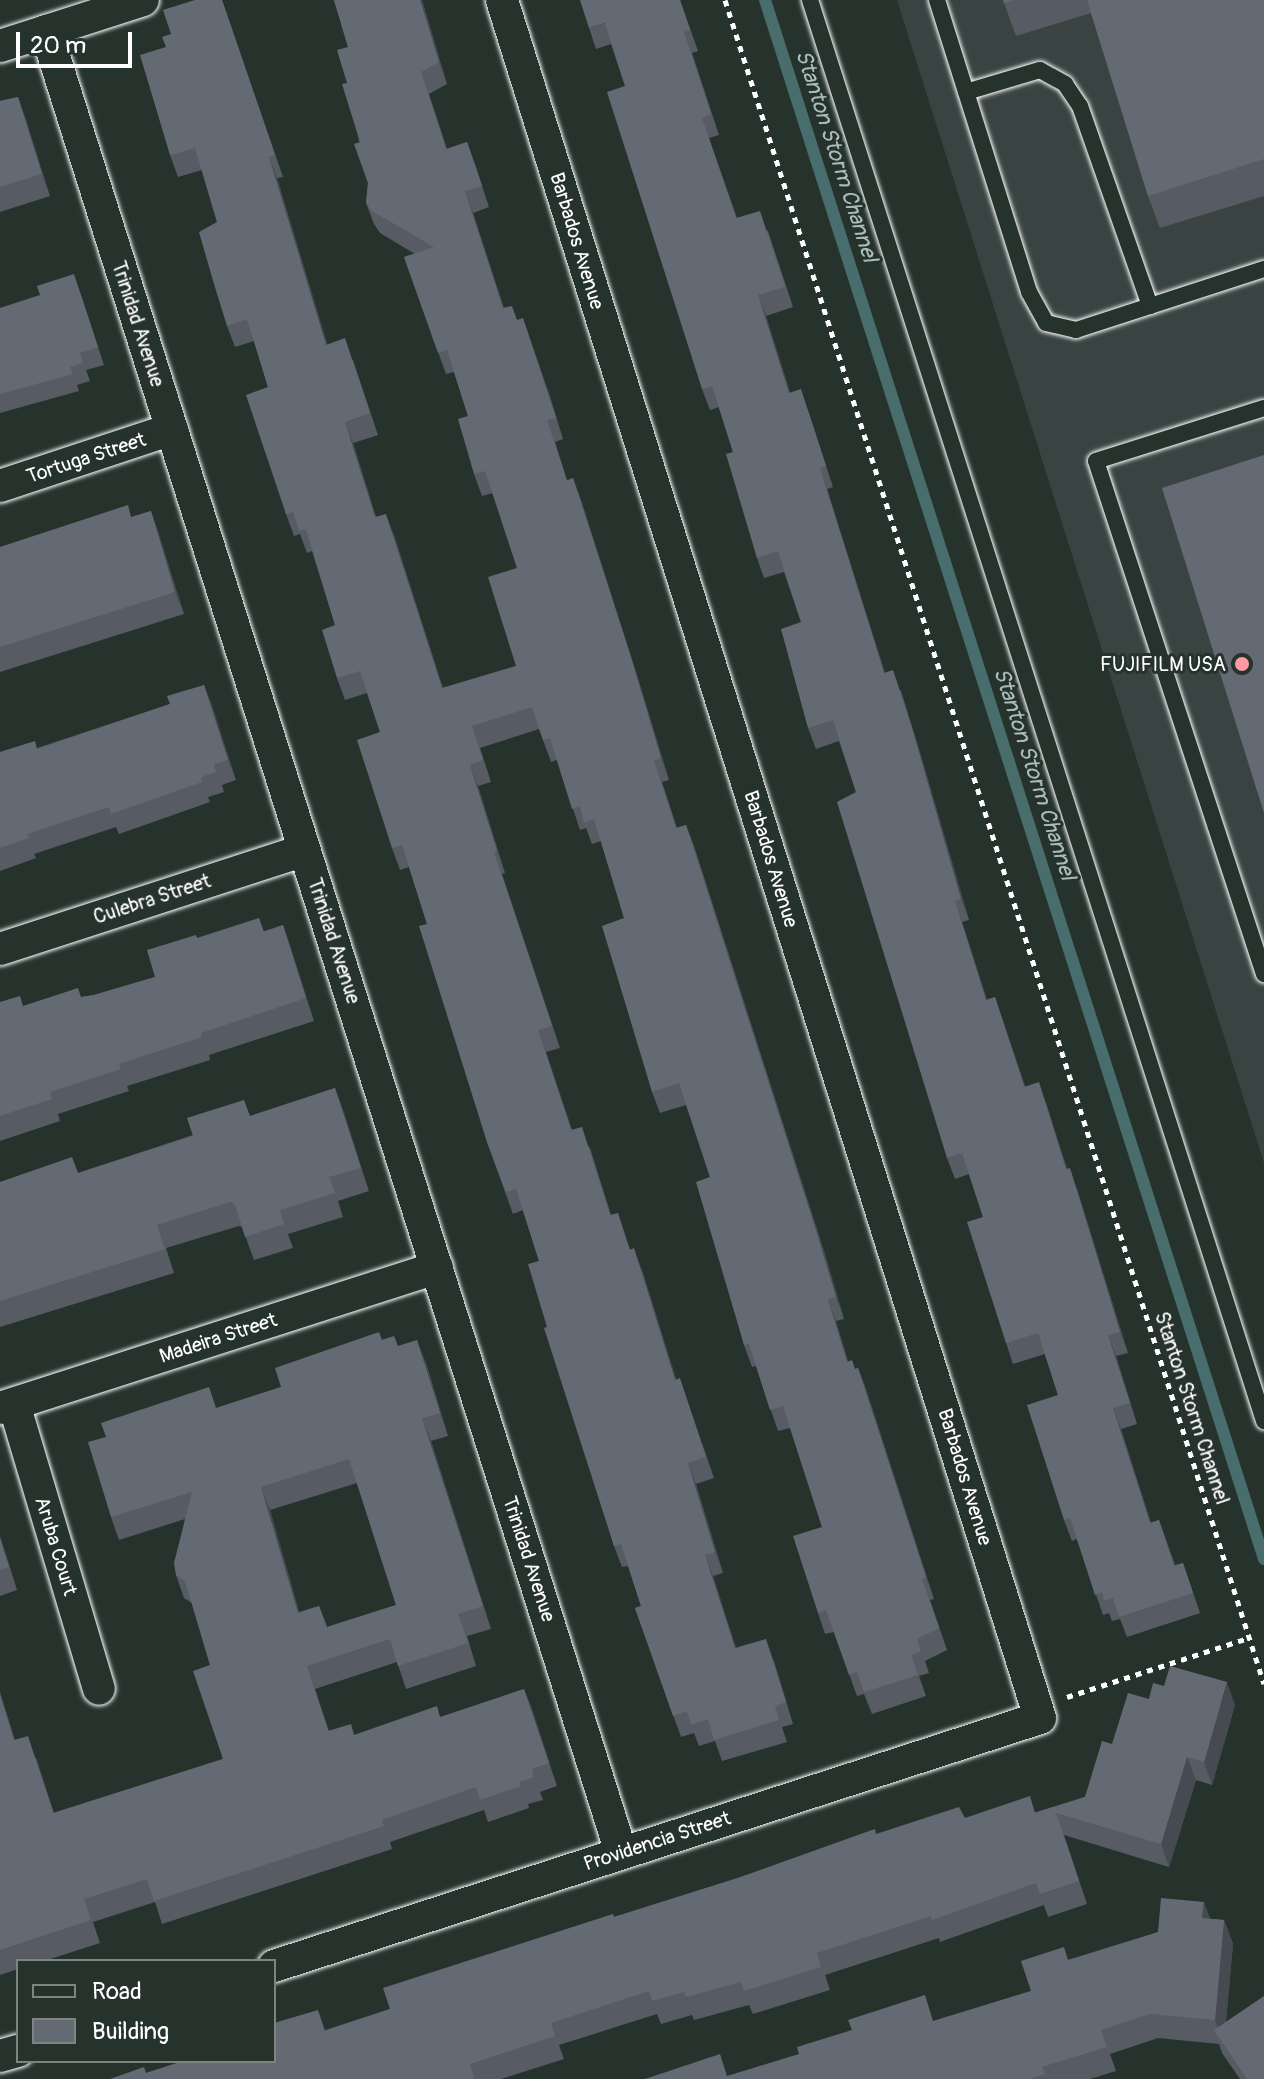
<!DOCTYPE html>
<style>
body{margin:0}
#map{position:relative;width:1264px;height:2079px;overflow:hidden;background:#26332d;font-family:Pangolin,sans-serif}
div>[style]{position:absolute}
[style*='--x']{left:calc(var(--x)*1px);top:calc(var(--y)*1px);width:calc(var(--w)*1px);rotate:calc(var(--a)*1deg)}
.built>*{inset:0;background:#394442}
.stream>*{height:12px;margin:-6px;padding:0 6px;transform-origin:6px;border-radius:6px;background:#486d6c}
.path>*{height:5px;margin-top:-2.5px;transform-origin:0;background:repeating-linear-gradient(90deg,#fff 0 6px,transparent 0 12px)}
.roads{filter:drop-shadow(0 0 2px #fff) drop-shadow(0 0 2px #fff)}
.lane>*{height:16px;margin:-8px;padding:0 8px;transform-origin:8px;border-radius:8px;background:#26332d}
.street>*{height:32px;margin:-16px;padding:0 16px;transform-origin:16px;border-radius:16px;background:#26332d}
.wall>*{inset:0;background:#565b64}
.shaded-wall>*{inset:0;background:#464a51}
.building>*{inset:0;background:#646a74}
.dots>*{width:22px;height:22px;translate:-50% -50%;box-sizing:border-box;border:4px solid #26332d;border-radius:50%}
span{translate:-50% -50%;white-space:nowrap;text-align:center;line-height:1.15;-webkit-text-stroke:6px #26332d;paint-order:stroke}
.street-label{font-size:20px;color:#fff}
.poi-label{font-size:20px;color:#fff}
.right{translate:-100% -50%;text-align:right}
.water-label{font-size:22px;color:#adbdbd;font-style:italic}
.legend{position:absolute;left:16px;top:1959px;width:260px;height:104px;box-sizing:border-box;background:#26332d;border:2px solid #7d8581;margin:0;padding:10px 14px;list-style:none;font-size:24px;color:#fff}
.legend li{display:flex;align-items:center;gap:16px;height:40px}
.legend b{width:40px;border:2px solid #7d8581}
.scale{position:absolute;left:16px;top:32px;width:116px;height:36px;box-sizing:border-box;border:4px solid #fff;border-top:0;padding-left:10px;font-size:24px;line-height:28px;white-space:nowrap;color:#fff;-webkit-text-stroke:6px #26332d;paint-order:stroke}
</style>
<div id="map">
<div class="built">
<div style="clip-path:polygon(897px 0,1264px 0,1264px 1163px)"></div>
</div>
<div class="stream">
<div style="--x:765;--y:0;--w:1637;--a:72.25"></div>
</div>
<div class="path">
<div style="--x:725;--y:0;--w:1768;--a:72.25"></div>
<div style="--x:1067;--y:1697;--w:191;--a:-18"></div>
</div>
<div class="roads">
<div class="lane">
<div style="--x:810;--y:0;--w:1492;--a:72.28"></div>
<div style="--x:937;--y:0;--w:306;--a:72.5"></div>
<div style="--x:1029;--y:292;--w:35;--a:61"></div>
<div style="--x:1046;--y:323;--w:31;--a:13"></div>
<div style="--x:1076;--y:330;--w:198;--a:-18"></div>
<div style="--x:966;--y:92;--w:77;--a:-16.6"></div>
<div style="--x:1040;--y:70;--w:29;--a:29"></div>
<div style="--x:1065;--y:84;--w:27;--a:56"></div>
<div style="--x:1080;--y:106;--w:212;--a:70.7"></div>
<div style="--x:1264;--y:408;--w:176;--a:162.5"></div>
<div style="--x:1096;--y:461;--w:540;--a:71.87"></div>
</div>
<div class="street">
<div style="--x:46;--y:31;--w:1910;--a:72.48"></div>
<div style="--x:0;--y:46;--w:150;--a:-17.8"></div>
<div style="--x:0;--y:486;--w:181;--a:-18.3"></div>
<div style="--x:0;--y:949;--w:320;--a:-18"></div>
<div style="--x:14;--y:1404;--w:297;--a:73.4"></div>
<div style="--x:0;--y:1408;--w:459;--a:-17.8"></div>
<div style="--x:274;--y:1966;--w:805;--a:-17.94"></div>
<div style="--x:1040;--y:1718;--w:1800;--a:-107.39"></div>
<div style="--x:0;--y:2056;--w:19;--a:-16"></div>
</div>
</div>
<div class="wall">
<div style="clip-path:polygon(222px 0,283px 177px,277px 178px,327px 344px,353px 360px,378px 435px,353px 443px,376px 517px,394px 535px,443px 688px,516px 666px,517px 568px,493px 493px,482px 496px,474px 474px,468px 416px,454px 372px,446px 374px,404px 257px,415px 254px,380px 233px,374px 224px,366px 203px,368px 183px,347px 83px,348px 47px,334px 0,422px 0,447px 84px,429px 94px,447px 149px,467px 142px,475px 164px,489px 207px,473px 213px,504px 308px,517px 320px,549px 393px,563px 439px,555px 442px,567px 480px,573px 478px,581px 500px,637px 675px,669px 780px,662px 782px,677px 828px,686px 825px,694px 846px,824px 1251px,844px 1319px,836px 1321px,848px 1361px,855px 1369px,858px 1368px,866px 1389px,934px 1599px,930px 1600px,947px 1650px,925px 1661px,929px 1673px,919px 1676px,926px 1696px,872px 1714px,864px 1694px,857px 1696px,834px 1632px,825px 1634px,818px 1613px,822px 1527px,790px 1428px,778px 1431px,756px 1366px,752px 1367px,744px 1345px,710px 1177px,686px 1105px,660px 1113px,652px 1092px,624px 918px,601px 841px,592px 844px,586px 828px,580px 830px,557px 760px,551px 762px,539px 729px,480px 748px,491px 782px,478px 786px,505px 873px,502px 874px,560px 1048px,546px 1052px,572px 1130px,590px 1148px,611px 1215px,642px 1270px,676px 1379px,687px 1400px,714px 1478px,696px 1484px,723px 1573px,713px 1576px,736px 1648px,774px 1661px,793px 1724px,782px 1727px,787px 1742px,722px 1761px,715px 1741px,699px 1746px,694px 1733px,681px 1737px,635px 1608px,641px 1606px,628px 1566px,622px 1567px,614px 1546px,547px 1327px,539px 1261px,523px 1210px,513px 1214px,487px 1142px,427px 924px,409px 867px,400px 870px,392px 848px,380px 732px,367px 693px,345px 700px,337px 678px,335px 625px,312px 551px,307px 553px,300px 534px,294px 536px,286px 514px,268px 387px,254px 341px,235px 347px,227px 326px,217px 222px,202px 170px,178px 177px,170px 155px,166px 47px,171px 34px)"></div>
<div style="clip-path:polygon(680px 0,698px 51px,692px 53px,719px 135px,709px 138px,737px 218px,768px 231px,793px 307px,766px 316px,790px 393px,808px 410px,833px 487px,827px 489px,885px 673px,901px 691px,919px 749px,969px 920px,962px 922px,987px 1000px,995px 997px,1025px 1086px,1046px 1103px,1067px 1169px,1077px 1189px,1128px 1353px,1116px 1356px,1137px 1424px,1121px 1429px,1151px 1523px,1159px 1520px,1175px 1565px,1183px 1563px,1200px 1613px,1127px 1637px,1120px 1619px,1112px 1621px,1109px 1613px,1103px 1615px,1077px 1539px,1072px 1541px,1064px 1520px,1058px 1395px,1045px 1354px,1013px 1364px,1006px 1343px,983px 1217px,969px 1174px,955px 1179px,947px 1158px,856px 792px,839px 741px,816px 749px,808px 728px,801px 622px,784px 572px,764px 578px,757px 558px,733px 452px,719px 407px,710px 410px,702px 389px,625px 86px,611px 44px,596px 49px,589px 28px)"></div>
<div style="clip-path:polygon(1003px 0,1264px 0,1264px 196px,1160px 228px,1148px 196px,1091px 13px,1016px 36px)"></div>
<div style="clip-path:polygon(18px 97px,50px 196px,0 212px,0 101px)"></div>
<div style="clip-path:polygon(80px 292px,104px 365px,86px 370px,90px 381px,77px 385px,79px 391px,0 413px,0 308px)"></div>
<div style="clip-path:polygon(151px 511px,184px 614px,0 672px,0 547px,132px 517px)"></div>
<div style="clip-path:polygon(204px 685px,236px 780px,222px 785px,224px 792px,208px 797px,210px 802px,119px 834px,116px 827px,34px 854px,36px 858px,0 871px,0 752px,37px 748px,170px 704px)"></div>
<div style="clip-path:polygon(283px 925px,314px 1021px,209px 1055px,210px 1060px,127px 1086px,129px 1091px,58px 1114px,60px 1121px,0 1141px,0 1002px,24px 1006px,94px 995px,155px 977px,197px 938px,264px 931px)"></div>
<div style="clip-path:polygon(335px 1088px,369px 1191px,338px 1201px,343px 1217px,288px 1234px,293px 1248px,254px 1260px,242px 1227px,239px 1226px,166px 1248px,174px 1273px,0 1327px,0 1182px,78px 1173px)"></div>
<div style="clip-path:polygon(evenodd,382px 1340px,398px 1346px,426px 1363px,448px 1436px,431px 1441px,491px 1629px,467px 1636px,476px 1666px,406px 1689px,397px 1662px,315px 1689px,329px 1731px,355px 1735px,441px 1717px,524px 1689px,557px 1786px,540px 1792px,543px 1800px,528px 1804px,529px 1808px,488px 1822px,484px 1810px,390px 1842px,392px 1849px,162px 1924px,155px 1902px,93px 1922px,100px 1943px,44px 1961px,18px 1961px,18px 1969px,0 1975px,0 1692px,15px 1740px,36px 1758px,54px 1813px,223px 1759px,210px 1665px,192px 1603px,184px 1598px,176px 1575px,185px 1519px,119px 1540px,111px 1517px,217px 1408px,281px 1387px,382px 1340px,357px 1483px,396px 1605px,327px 1627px,319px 1606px,299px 1612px,270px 1510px,357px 1483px)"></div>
<div style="clip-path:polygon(0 1536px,17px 1590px,0 1596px)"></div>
<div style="clip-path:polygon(1149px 1699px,1235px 1705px,1212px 1785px,1196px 1780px,1169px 1867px,1064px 1835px,1087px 1904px,1048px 1917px,1044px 1905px,940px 1942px,939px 1938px,825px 1975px,830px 1990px,753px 2014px,749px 2005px,694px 2020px,692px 2015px,661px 2024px,657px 2014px,559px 2045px,564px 2059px,501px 2079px,110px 2079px,146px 2073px,325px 2030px,390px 2009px,614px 1917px,876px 1834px,965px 1818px,1036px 1812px,1085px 1797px,1112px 1744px)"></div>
<div style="clip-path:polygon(1211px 1919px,1224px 1920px,1233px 1944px,1226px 2021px,1264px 2079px,1240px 2079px,1222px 2053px,1219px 2044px,1158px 2038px,1110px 2054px,1116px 2071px,1090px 2079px,645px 2079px,728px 2076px,934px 2021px,1031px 1991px,1068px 1960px)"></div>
</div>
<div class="shaded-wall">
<div style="clip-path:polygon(420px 0,422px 0,447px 84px,439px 62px)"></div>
<div style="clip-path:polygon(18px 97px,26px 119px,50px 196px,42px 174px)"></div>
<div style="clip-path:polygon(269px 157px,277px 178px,334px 366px,326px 345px)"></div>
<div style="clip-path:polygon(465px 191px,473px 213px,511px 330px,503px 308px)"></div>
<div style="clip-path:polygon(758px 295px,766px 316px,797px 414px,789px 393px)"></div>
<div style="clip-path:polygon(523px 318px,549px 393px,563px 439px,556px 418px)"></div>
<div style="clip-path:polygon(345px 422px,353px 443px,383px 539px,375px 517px)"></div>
<div style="clip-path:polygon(820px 468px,827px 489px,891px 694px,884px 673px)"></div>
<div style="clip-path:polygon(573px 478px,637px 675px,669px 780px,661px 758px)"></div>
<div style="clip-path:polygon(151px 511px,159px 534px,184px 614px,175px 592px)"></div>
<div style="clip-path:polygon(386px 514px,394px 535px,450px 710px,442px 688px)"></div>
<div style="clip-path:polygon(893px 670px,919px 749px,969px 920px,961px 899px)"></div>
<div style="clip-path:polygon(204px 685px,212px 705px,236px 780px,228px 760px)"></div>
<div style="clip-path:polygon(470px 765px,478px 786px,505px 873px,497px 851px)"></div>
<div style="clip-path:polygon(686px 825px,824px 1251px,844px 1319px,836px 1297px)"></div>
<div style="clip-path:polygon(955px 901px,962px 922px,994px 1021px,986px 1000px)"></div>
<div style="clip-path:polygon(283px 925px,291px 948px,314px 1021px,306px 998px)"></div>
<div style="clip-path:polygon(1039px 1082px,1046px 1103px,1074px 1190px,1066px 1169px)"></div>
<div style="clip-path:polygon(335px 1088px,344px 1112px,369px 1191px,361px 1168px)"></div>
<div style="clip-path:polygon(1070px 1168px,1077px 1189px,1128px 1353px,1120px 1332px)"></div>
<div style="clip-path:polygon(634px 1248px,642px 1270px,683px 1401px,675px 1380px)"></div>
<div style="clip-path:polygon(828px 1299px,836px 1321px,854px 1383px,847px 1362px)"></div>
<div style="clip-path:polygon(1108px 1335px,1116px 1356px,1137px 1424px,1130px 1403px)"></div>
<div style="clip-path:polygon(417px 1340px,426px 1363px,448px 1436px,440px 1413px)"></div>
<div style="clip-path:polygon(858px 1368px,866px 1389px,934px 1599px,926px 1577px)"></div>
<div style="clip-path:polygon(1113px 1408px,1121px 1429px,1157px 1544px,1150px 1523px)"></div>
<div style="clip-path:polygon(422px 1418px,431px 1441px,491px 1629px,483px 1606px)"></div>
<div style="clip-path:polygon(688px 1463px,696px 1484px,723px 1573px,715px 1552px)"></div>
<div style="clip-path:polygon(261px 1487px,270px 1510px,306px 1635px,298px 1613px)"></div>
<div style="clip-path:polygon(705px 1555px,713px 1576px,743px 1670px,735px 1648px)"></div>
<div style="clip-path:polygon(766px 1639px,774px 1661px,793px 1724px,786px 1702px)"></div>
<div style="clip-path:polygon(1227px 1682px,1235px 1705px,1212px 1785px,1204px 1762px)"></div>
<div style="clip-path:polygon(524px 1689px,533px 1711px,557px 1786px,549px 1763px)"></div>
<div style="clip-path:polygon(0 1692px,22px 1763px,14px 1740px,0 1695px)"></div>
<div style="clip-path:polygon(1187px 1757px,1196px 1780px,1169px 1867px,1161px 1844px)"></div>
<div style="clip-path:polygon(1204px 1902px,1213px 1926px,1202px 1918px)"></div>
<div style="clip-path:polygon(1224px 1920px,1233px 1944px,1224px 2044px,1215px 2020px)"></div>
</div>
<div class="building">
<div style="clip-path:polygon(195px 0,222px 0,275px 155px,269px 157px,326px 345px,345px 338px,370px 413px,345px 422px,375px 517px,386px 514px,442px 688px,516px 666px,488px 577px,517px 568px,485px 471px,474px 474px,458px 419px,468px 416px,447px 350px,438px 353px,404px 257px,434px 247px,372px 211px,366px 203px,368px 183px,354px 144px,360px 142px,342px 84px,347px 83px,337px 50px,348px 47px,334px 0,420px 0,439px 62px,421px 72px,446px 149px,467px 142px,482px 186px,465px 191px,503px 308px,512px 306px,517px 320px,523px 318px,541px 372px,556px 418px,547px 420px,567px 481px,573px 478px,630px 654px,661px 758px,654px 761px,676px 828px,686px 825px,816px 1230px,836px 1297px,828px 1299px,847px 1362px,852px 1360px,855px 1369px,858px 1368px,926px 1577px,922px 1579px,939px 1628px,917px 1639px,921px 1651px,911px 1655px,918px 1675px,864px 1692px,857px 1672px,849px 1675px,826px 1610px,818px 1613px,793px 1536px,822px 1527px,783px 1406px,770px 1410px,749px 1344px,744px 1345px,696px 1182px,710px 1177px,679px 1083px,652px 1092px,602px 926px,624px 918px,594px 819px,584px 823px,580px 806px,572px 809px,550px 738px,543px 740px,532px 707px,472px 726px,483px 760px,470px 765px,497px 851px,494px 852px,552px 1026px,538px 1030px,571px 1130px,582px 1127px,610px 1215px,618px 1213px,630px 1250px,634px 1248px,675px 1380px,680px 1378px,706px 1457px,688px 1463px,715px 1552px,705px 1555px,735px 1648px,766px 1639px,786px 1702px,775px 1706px,779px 1720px,714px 1740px,708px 1719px,691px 1725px,687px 1711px,673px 1716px,635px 1608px,641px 1606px,621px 1544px,614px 1546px,544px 1328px,547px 1327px,528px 1264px,539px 1261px,516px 1189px,506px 1192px,487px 1142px,419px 926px,427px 924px,402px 845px,392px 848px,357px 740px,380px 732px,360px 671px,337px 678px,322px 630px,335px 625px,306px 529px,299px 531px,293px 512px,286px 514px,246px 395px,268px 387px,247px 319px,227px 326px,214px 284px,199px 232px,217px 222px,195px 148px,170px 155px,140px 55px,166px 47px,162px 37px,171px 34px,163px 10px)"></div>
<div style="clip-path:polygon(580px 0,680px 0,690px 30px,684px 32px,711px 114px,702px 118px,736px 218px,760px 211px,785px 287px,758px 295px,789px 393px,801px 389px,826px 466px,820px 468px,884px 673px,893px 670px,912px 728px,961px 899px,955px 901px,986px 1000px,995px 997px,1024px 1087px,1039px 1082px,1066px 1169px,1070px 1168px,1120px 1332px,1108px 1335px,1130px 1403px,1113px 1408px,1150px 1523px,1159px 1520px,1174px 1566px,1183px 1563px,1193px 1593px,1119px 1617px,1113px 1598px,1104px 1601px,1102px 1592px,1095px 1595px,1070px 1518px,1064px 1520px,1027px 1405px,1058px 1395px,1038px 1333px,1006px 1343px,967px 1222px,983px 1217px,962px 1153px,947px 1158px,837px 802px,856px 792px,833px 720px,808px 728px,781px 629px,801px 622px,778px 551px,757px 558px,726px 454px,733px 452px,712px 386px,702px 389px,607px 92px,625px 86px,605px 23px,589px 28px)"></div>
<div style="clip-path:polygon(1003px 0,1015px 0,1004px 3px)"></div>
<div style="clip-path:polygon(1087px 0,1264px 0,1264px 159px,1148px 196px)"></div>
<div style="clip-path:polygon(18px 97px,42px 174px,0 187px,0 101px)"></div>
<div style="clip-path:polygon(74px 274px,98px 347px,80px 353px,83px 363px,70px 367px,73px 374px,0 394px,0 308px,40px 295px,37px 286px)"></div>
<div style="clip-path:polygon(1264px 455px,1264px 813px,1162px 488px)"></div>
<div style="clip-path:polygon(128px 505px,131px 517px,151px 511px,175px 592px,0 647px,0 547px)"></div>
<div style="clip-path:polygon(204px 685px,228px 760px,214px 764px,216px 772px,201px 777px,202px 782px,111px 814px,109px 807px,27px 834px,29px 838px,0 848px,0 752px,35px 741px,37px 749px,170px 704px,167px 696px)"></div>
<div style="clip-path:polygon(259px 918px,264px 932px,283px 925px,306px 998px,201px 1033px,202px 1037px,119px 1064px,121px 1069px,50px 1092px,52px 1099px,0 1116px,0 1002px,20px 996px,23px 1006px,78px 988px,81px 997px,94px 995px,155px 977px,147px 950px,196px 935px,197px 938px)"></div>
<div style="clip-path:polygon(335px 1088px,361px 1168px,329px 1177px,335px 1193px,280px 1210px,284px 1224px,245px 1237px,235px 1204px,230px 1202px,157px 1225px,165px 1249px,0 1301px,0 1182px,72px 1157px,78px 1173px,193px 1136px,187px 1118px,244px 1100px,250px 1116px)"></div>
<div style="clip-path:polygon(evenodd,379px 1332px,382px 1340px,394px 1336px,398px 1346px,417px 1340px,440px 1413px,422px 1418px,483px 1606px,458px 1614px,468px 1643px,398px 1666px,390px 1639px,307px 1666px,328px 1731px,351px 1724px,354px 1735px,437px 1706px,440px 1717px,524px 1689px,549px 1763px,532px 1769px,534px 1777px,520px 1782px,521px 1786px,480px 1800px,476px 1787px,382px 1820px,384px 1826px,154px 1901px,147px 1879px,84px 1899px,91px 1920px,0 1950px,0 1695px,14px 1740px,28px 1736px,53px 1813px,223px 1759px,193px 1671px,210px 1665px,185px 1581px,176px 1575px,174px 1563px,192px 1492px,111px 1517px,88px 1442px,106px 1437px,101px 1423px,209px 1387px,216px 1408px,281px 1387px,275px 1368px,379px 1332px,349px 1459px,396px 1605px,327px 1627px,319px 1606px,298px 1613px,261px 1487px,349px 1459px)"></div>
<div style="clip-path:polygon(0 1540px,9px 1567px,0 1570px)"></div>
<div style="clip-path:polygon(1170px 1666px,1227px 1682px,1204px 1762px,1187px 1757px,1161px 1844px,1056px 1813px,1079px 1881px,1040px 1894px,1036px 1883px,932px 1920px,931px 1916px,817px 1953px,821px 1967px,744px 1991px,741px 1982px,686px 1997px,684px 1992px,652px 2001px,649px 1991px,551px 2023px,555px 2036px,470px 2064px,474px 2079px,110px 2079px,144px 2067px,146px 2073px,183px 2061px,274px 2061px,274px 2023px,318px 2010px,325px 2031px,390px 2009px,383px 1988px,613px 1914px,614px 1917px,735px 1879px,875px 1829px,876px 1834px,959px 1807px,965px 1818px,1030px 1796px,1035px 1813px,1085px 1797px,1102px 1741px,1112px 1744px,1128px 1693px,1149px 1699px,1153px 1683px,1164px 1686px)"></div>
<div style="clip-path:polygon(1161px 1898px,1204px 1902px,1202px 1918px,1224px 1920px,1215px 2020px,1150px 2014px,1101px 2030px,1107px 2047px,1042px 2067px,1045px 2074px,1029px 2079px,645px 2079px,720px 2054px,727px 2076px,799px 2054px,797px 2047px,852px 2030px,848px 2020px,925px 1995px,933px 2021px,1031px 1991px,1021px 1961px,1064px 1947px,1068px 1960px,1158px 1932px)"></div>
<div style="clip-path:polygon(1264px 1996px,1264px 2079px,1247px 2079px,1214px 2030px)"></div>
</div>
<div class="dots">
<div style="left:1242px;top:664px;background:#ff9aa2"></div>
</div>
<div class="street-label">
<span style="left:577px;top:241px;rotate:73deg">Barbados Avenue</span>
<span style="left:138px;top:324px;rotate:72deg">Trinidad Avenue</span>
<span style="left:86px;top:458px;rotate:-18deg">Tortuga Street</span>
<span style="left:771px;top:859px;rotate:73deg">Barbados Avenue</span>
<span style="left:152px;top:899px;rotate:-18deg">Culebra Street</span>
<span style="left:334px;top:941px;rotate:72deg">Trinidad Avenue</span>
<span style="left:218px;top:1338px;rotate:-18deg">Madeira Street</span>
<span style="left:1192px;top:1408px;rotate:72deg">Stanton Storm Channel</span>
<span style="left:965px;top:1477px;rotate:73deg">Barbados Avenue</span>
<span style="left:56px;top:1546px;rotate:73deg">Aruba Court</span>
<span style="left:529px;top:1559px;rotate:72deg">Trinidad Avenue</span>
<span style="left:657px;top:1841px;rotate:-18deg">Providencia Street</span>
</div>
<div class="poi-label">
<span class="right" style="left:1226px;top:664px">FUJIFILM USA</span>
</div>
<div class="water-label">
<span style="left:836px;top:156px;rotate:72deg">Stanton Storm Channel</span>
<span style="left:1034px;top:774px;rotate:72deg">Stanton Storm Channel</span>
</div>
<ul class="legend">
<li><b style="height:10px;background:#26332d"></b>Road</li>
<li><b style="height:22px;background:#646a74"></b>Building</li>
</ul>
<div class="scale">20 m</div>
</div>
